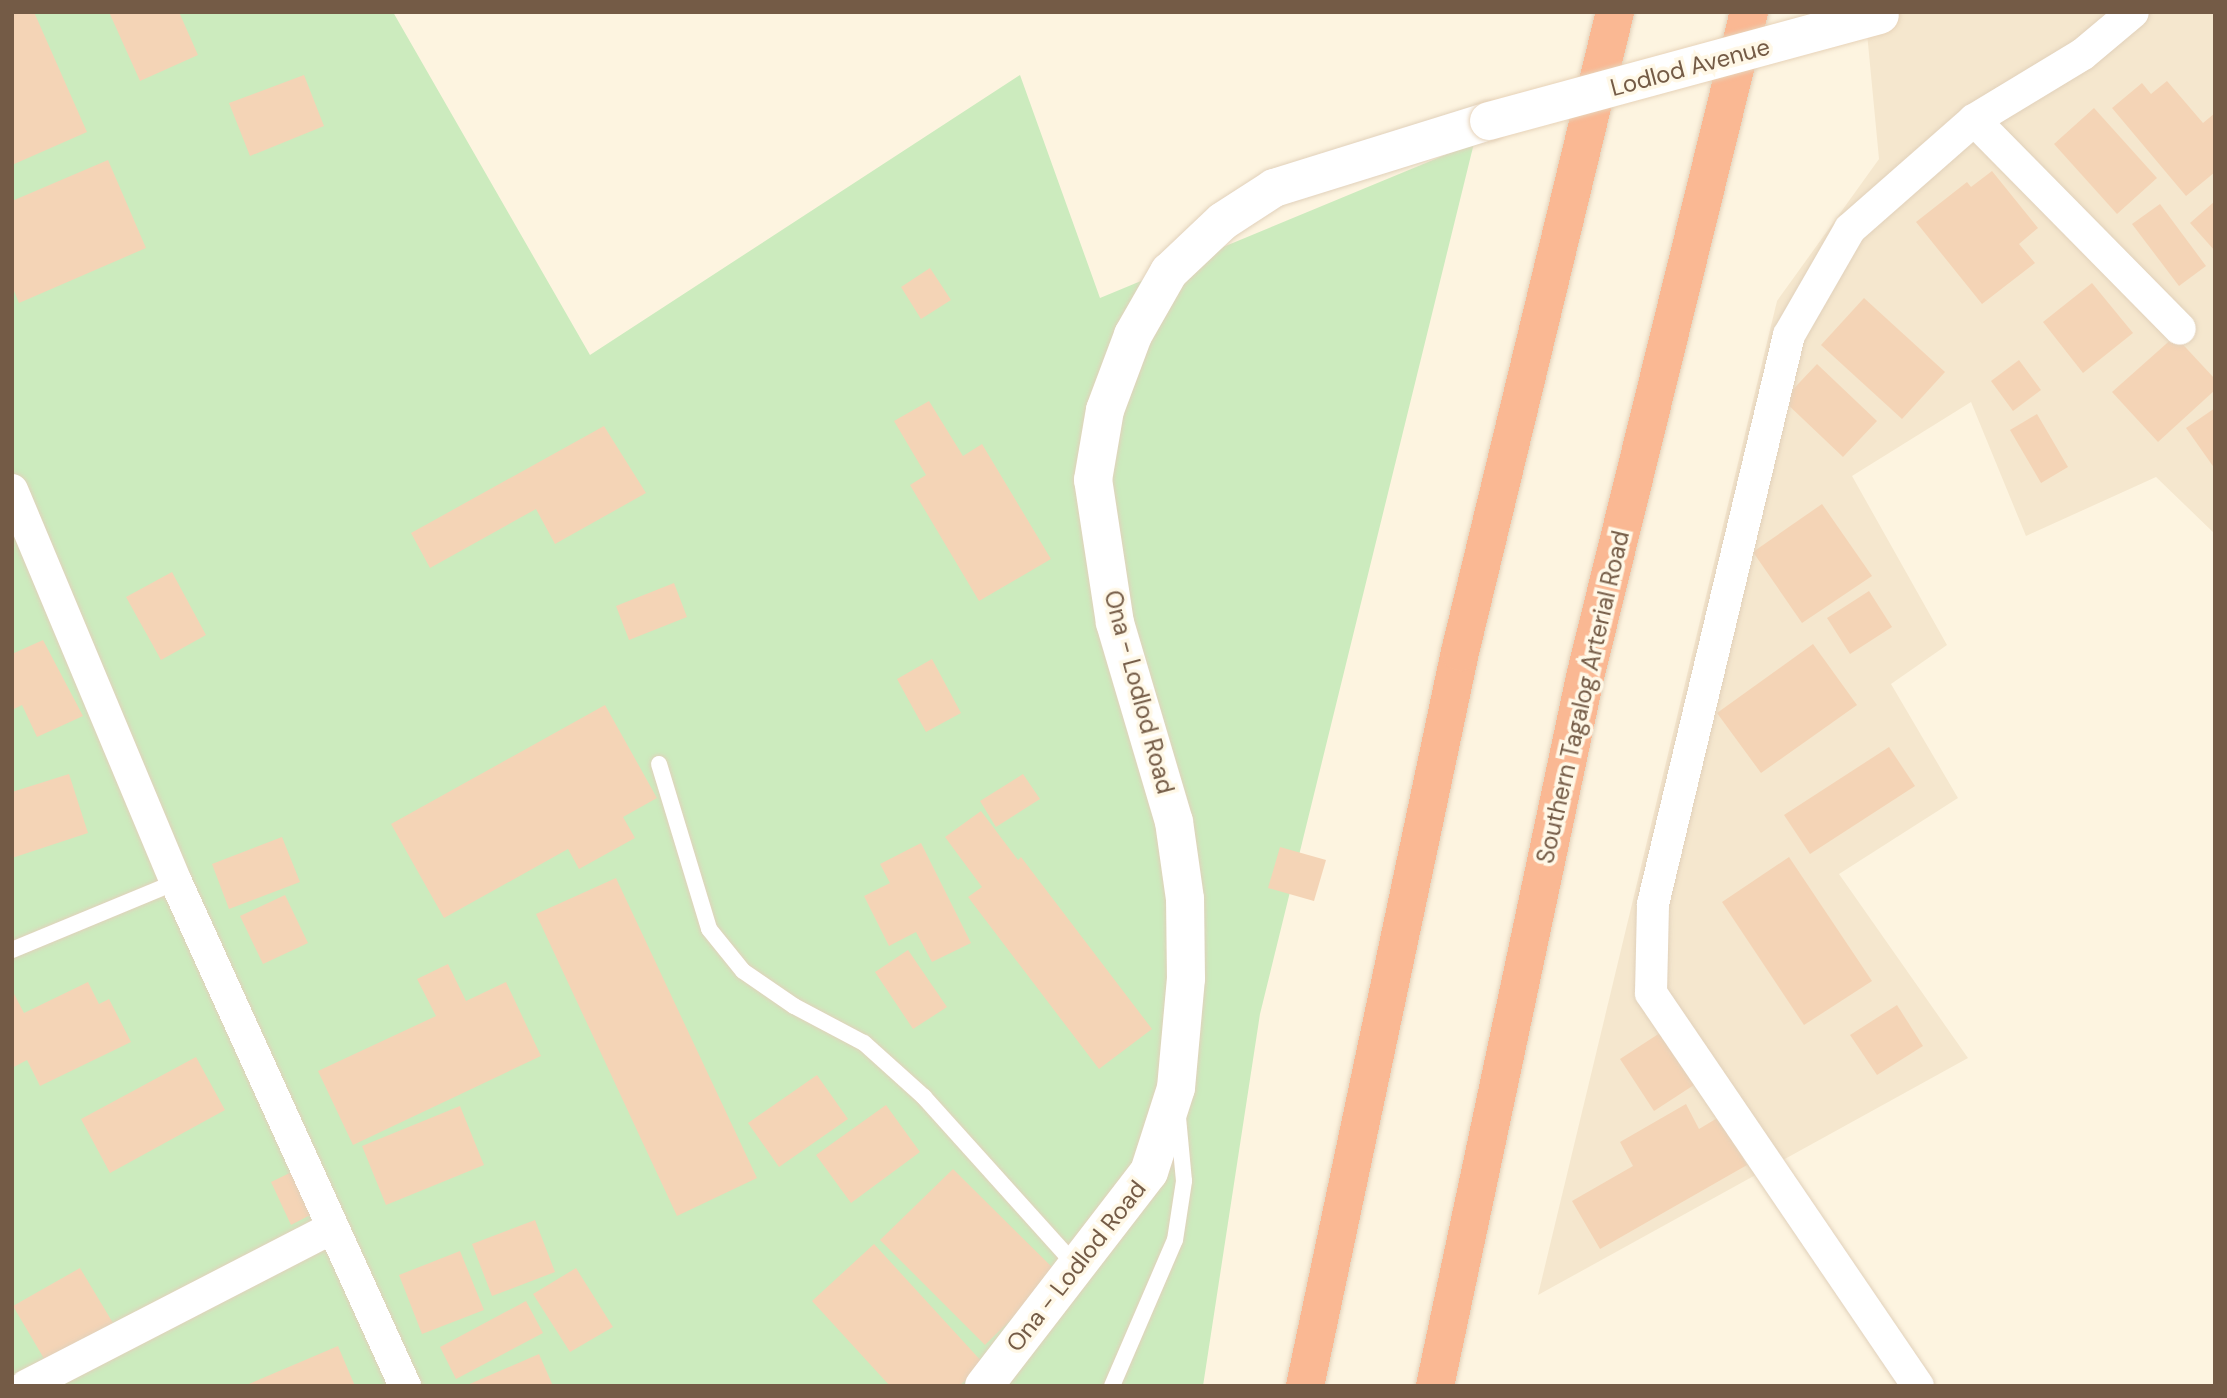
<!DOCTYPE html>
<style>
body{margin:0}
#map{position:relative;width:2227px;height:1398px;overflow:hidden;background:#fdf4e0;font-family:"DM Sans",sans-serif}
div>[style]{position:absolute}
[style*='--x']{left:calc(var(--x)*1px);top:calc(var(--y)*1px);width:calc(var(--w)*1px);rotate:calc(var(--a)*1deg)}
.residential>*{inset:0;background:#f5e7ce}
.green>*{inset:0;background:#ccebbe}
.building>*{inset:0;background:#f4d4b6}
.roads{filter:drop-shadow(0 0 2px #e1d1bb) drop-shadow(0 0 2px #e1d1bb)}
.lane>*{height:16px;margin:-8px;padding:0 8px;transform-origin:8px;border-radius:8px;background:#fff}
.street>*{height:32px;margin:-16px;padding:0 16px;transform-origin:16px;border-radius:16px;background:#fff}
.secondary>*{height:38px;margin:-19px;padding:0 19px;transform-origin:19px;border-radius:19px;background:#fff}
.highway>*{height:38px;margin:-19px;padding:0 19px;transform-origin:19px;border-radius:19px;background:#fab893}
.bridges{filter:drop-shadow(0 0 2px #e7d3b9) drop-shadow(0 0 2px #e7d3b9)}
.secondary-bridge>*{height:38px;margin:-19px;padding:0 19px;transform-origin:19px;border-radius:19px;background:#fff}
span{translate:-50% -50%;white-space:nowrap;text-align:center;line-height:1.15;-webkit-text-stroke:7px #fff8e7;paint-order:stroke}
.street-label{font-size:24px;color:#745b46}
.frame{position:absolute;inset:0;border:14px solid #745b46;pointer-events:none}
</style>
<div id="map">
<div class="residential">
<div style="clip-path:polygon(1865px 12px,2215px 12px,2215px 534px,2156px 477px,2026px 536px,1971px 402px,1852px 476px,1947px 645px,1891px 684px,1958px 798px,1839px 874px,1968px 1058px,1538px 1295px,1777px 301px,1879px 159px)"></div>
</div>
<div class="green">
<div style="clip-path:polygon(12px 12px,393px 12px,590px 355px,1020px 75px,1100px 298px,1474px 143px,1260px 1014px,1203px 1386px,12px 1386px)"></div>
</div>
<div class="building">
<div style="clip-path:polygon(12px 12px,34px 12px,87px 132px,12px 165px)"></div>
<div style="clip-path:polygon(109px 12px,179px 12px,198px 55px,140px 81px)"></div>
<div style="clip-path:polygon(304px 75px,324px 126px,250px 156px,229px 103px)"></div>
<div style="clip-path:polygon(2167px 81px,2203px 123px,2215px 113px,2215px 172px,2186px 196px,2112px 108px,2142px 83px,2151px 94px)"></div>
<div style="clip-path:polygon(2094px 108px,2157px 178px,2117px 214px,2054px 144px)"></div>
<div style="clip-path:polygon(108px 160px,146px 248px,19px 303px,12px 286px,12px 201px)"></div>
<div style="clip-path:polygon(1992px 171px,2038px 228px,2019px 244px,2035px 263px,1982px 304px,1916px 222px,1967px 182px,1971px 187px)"></div>
<div style="clip-path:polygon(2215px 201px,2215px 251px,2190px 223px)"></div>
<div style="clip-path:polygon(2160px 204px,2206px 266px,2179px 286px,2132px 224px)"></div>
<div style="clip-path:polygon(930px 268px,951px 300px,921px 319px,901px 287px)"></div>
<div style="clip-path:polygon(2092px 283px,2133px 333px,2083px 373px,2043px 322px)"></div>
<div style="clip-path:polygon(1864px 298px,1945px 372px,1902px 419px,1821px 345px)"></div>
<div style="clip-path:polygon(2175px 336px,2215px 379px,2215px 390px,2158px 442px,2112px 392px)"></div>
<div style="clip-path:polygon(2019px 360px,2041px 390px,2013px 411px,1991px 381px)"></div>
<div style="clip-path:polygon(1817px 364px,1877px 421px,1843px 457px,1783px 400px)"></div>
<div style="clip-path:polygon(929px 401px,963px 456px,982px 444px,1051px 559px,979px 601px,910px 485px,926px 475px,894px 421px)"></div>
<div style="clip-path:polygon(2215px 408px,2215px 469px,2186px 428px)"></div>
<div style="clip-path:polygon(2037px 414px,2068px 467px,2041px 483px,2010px 430px)"></div>
<div style="clip-path:polygon(604px 426px,646px 493px,555px 544px,536px 509px,430px 568px,411px 533px)"></div>
<div style="clip-path:polygon(1822px 504px,1872px 576px,1802px 623px,1753px 552px)"></div>
<div style="clip-path:polygon(172px 572px,206px 635px,161px 660px,126px 597px)"></div>
<div style="clip-path:polygon(674px 583px,687px 617px,629px 640px,616px 606px)"></div>
<div style="clip-path:polygon(1869px 591px,1892px 627px,1850px 654px,1827px 618px)"></div>
<div style="clip-path:polygon(43px 640px,83px 716px,37px 737px,22px 705px,12px 710px,12px 654px)"></div>
<div style="clip-path:polygon(1813px 644px,1857px 705px,1761px 773px,1717px 713px)"></div>
<div style="clip-path:polygon(932px 659px,961px 713px,926px 732px,897px 679px)"></div>
<div style="clip-path:polygon(605px 705px,657px 798px,623px 817px,635px 838px,579px 869px,568px 849px,444px 918px,391px 824px)"></div>
<div style="clip-path:polygon(1889px 747px,1915px 786px,1810px 854px,1784px 815px)"></div>
<div style="clip-path:polygon(69px 774px,88px 833px,12px 858px,12px 792px)"></div>
<div style="clip-path:polygon(1023px 774px,1040px 799px,996px 827px,980px 801px)"></div>
<div style="clip-path:polygon(981px 811px,1018px 860px,1021px 857px,1152px 1029px,1099px 1069px,968px 897px,982px 887px,945px 837px)"></div>
<div style="clip-path:polygon(282px 837px,300px 882px,229px 909px,212px 864px)"></div>
<div style="clip-path:polygon(921px 843px,971px 943px,932px 962px,916px 932px,889px 946px,864px 896px,890px 883px,880px 864px)"></div>
<div style="clip-path:polygon(1280px 847px,1326px 860px,1314px 901px,1268px 888px)"></div>
<div style="clip-path:polygon(1789px 857px,1872px 981px,1804px 1025px,1722px 902px)"></div>
<div style="clip-path:polygon(616px 878px,757px 1178px,677px 1216px,536px 914px)"></div>
<div style="clip-path:polygon(285px 895px,308px 943px,263px 964px,240px 916px)"></div>
<div style="clip-path:polygon(908px 950px,947px 1007px,913px 1029px,875px 972px)"></div>
<div style="clip-path:polygon(448px 964px,466px 1001px,506px 982px,541px 1056px,353px 1145px,318px 1071px,436px 1016px,417px 979px)"></div>
<div style="clip-path:polygon(88px 982px,99px 1004px,109px 999px,131px 1042px,40px 1086px,27px 1060px,12px 1068px,12px 990px,24px 1013px)"></div>
<div style="clip-path:polygon(1897px 1005px,1923px 1046px,1877px 1075px,1850px 1035px)"></div>
<div style="clip-path:polygon(1663px 1031px,1697px 1083px,1654px 1111px,1620px 1059px)"></div>
<div style="clip-path:polygon(196px 1057px,225px 1110px,110px 1173px,81px 1119px)"></div>
<div style="clip-path:polygon(817px 1075px,848px 1119px,779px 1167px,748px 1123px)"></div>
<div style="clip-path:polygon(1686px 1104px,1699px 1129px,1719px 1117px,1747px 1165px,1600px 1249px,1572px 1201px,1633px 1166px,1620px 1142px)"></div>
<div style="clip-path:polygon(886px 1105px,920px 1152px,851px 1203px,816px 1155px)"></div>
<div style="clip-path:polygon(460px 1106px,484px 1165px,386px 1205px,362px 1146px)"></div>
<div style="clip-path:polygon(300px 1168px,320px 1210px,291px 1225px,271px 1182px)"></div>
<div style="clip-path:polygon(953px 1169px,1058px 1273px,985px 1345px,880px 1240px)"></div>
<div style="clip-path:polygon(535px 1220px,555px 1272px,492px 1296px,472px 1244px)"></div>
<div style="clip-path:polygon(874px 1244px,984px 1364px,959px 1386px,890px 1386px,812px 1301px)"></div>
<div style="clip-path:polygon(460px 1251px,484px 1310px,422px 1334px,399px 1275px)"></div>
<div style="clip-path:polygon(80px 1268px,113px 1323px,46px 1362px,13px 1306px)"></div>
<div style="clip-path:polygon(576px 1268px,613px 1327px,570px 1352px,533px 1294px)"></div>
<div style="clip-path:polygon(526px 1301px,543px 1333px,456px 1379px,440px 1347px)"></div>
<div style="clip-path:polygon(338px 1346px,355px 1386px,244px 1386px)"></div>
<div style="clip-path:polygon(539px 1354px,553px 1386px,465px 1386px)"></div>
</div>
<div class="roads">
<div class="lane">
<div style="--x:659;--y:764;--w:172;--a:73.1"></div>
<div style="--x:709;--y:929;--w:54;--a:51"></div>
<div style="--x:743;--y:971;--w:62;--a:34.5"></div>
<div style="--x:794;--y:1006;--w:79;--a:27.9"></div>
<div style="--x:864;--y:1043;--w:81;--a:42"></div>
<div style="--x:924;--y:1097;--w:227;--a:48"></div>
<div style="--x:12;--y:950;--w:178;--a:-22.5"></div>
<div style="--x:1112;--y:1386;--w:159;--a:-66.7"></div>
<div style="--x:1175;--y:1240;--w:60;--a:-81.3"></div>
<div style="--x:1184;--y:1181;--w:63;--a:-95.4"></div>
</div>
<div class="street">
<div style="--x:1974;--y:120;--w:293;--a:45.4"></div>
<div style="--x:12;--y:490;--w:425;--a:67.3"></div>
<div style="--x:176;--y:882;--w:554;--a:65.56"></div>
<div style="--x:26;--y:1386;--w:344;--a:-27.3"></div>
<div style="--x:1918;--y:1386;--w:475;--a:-124.2"></div>
<div style="--x:1651;--y:993;--w:89;--a:-88.7"></div>
<div style="--x:1653;--y:904;--w:585;--a:-76.56"></div>
<div style="--x:1789;--y:335;--w:122;--a:-60.1"></div>
<div style="--x:1850;--y:229;--w:165;--a:-41.3"></div>
<div style="--x:1974;--y:120;--w:127;--a:-31.2"></div>
<div style="--x:2083;--y:54;--w:65;--a:-40"></div>
</div>
<div class="secondary">
<div style="--x:984;--y:1386;--w:270;--a:-52.4"></div>
<div style="--x:1149;--y:1172;--w:88;--a:-72.2"></div>
<div style="--x:1176;--y:1088;--w:109;--a:-84.8"></div>
<div style="--x:1186;--y:979;--w:80;--a:-90.7"></div>
<div style="--x:1185;--y:899;--w:78;--a:-98.1"></div>
<div style="--x:1174;--y:822;--w:208;--a:-106.5"></div>
<div style="--x:1115;--y:623;--w:145;--a:-98.7"></div>
<div style="--x:1093;--y:480;--w:71;--a:-80.3"></div>
<div style="--x:1105;--y:410;--w:80;--a:-69.5"></div>
<div style="--x:1133;--y:335;--w:73;--a:-60.3"></div>
<div style="--x:1169;--y:272;--w:74;--a:-43.4"></div>
<div style="--x:1223;--y:221;--w:61;--a:-32.9"></div>
<div style="--x:1274;--y:188;--w:225;--a:-17.3"></div>
</div>
<div class="highway">
<div style="--x:1305;--y:1386;--w:750;--a:-78.08"></div>
<div style="--x:1460;--y:652;--w:659;--a:-76.39"></div>
<div style="--x:1435;--y:1386;--w:725;--a:-78.05"></div>
<div style="--x:1585;--y:677;--w:685;--a:-76.15"></div>
</div>
</div>
<div class="bridges">
<div class="secondary-bridge">
<div style="--x:1489;--y:121;--w:405;--a:-15.2"></div>
</div>
</div>
<div class="street-label">
<span style="left:1690px;top:67px;rotate:-15deg">Lodlod Avenue</span>
<span style="left:1139px;top:692px;rotate:75deg">Ona - Lodlod Road</span>
<span style="left:1583px;top:697px;rotate:-77deg">Southern Tagalog Arterial Road</span>
<span style="left:1076px;top:1266px;rotate:-52deg">Ona - Lodlod Road</span>
</div>
<div class="frame"></div>
</div>
